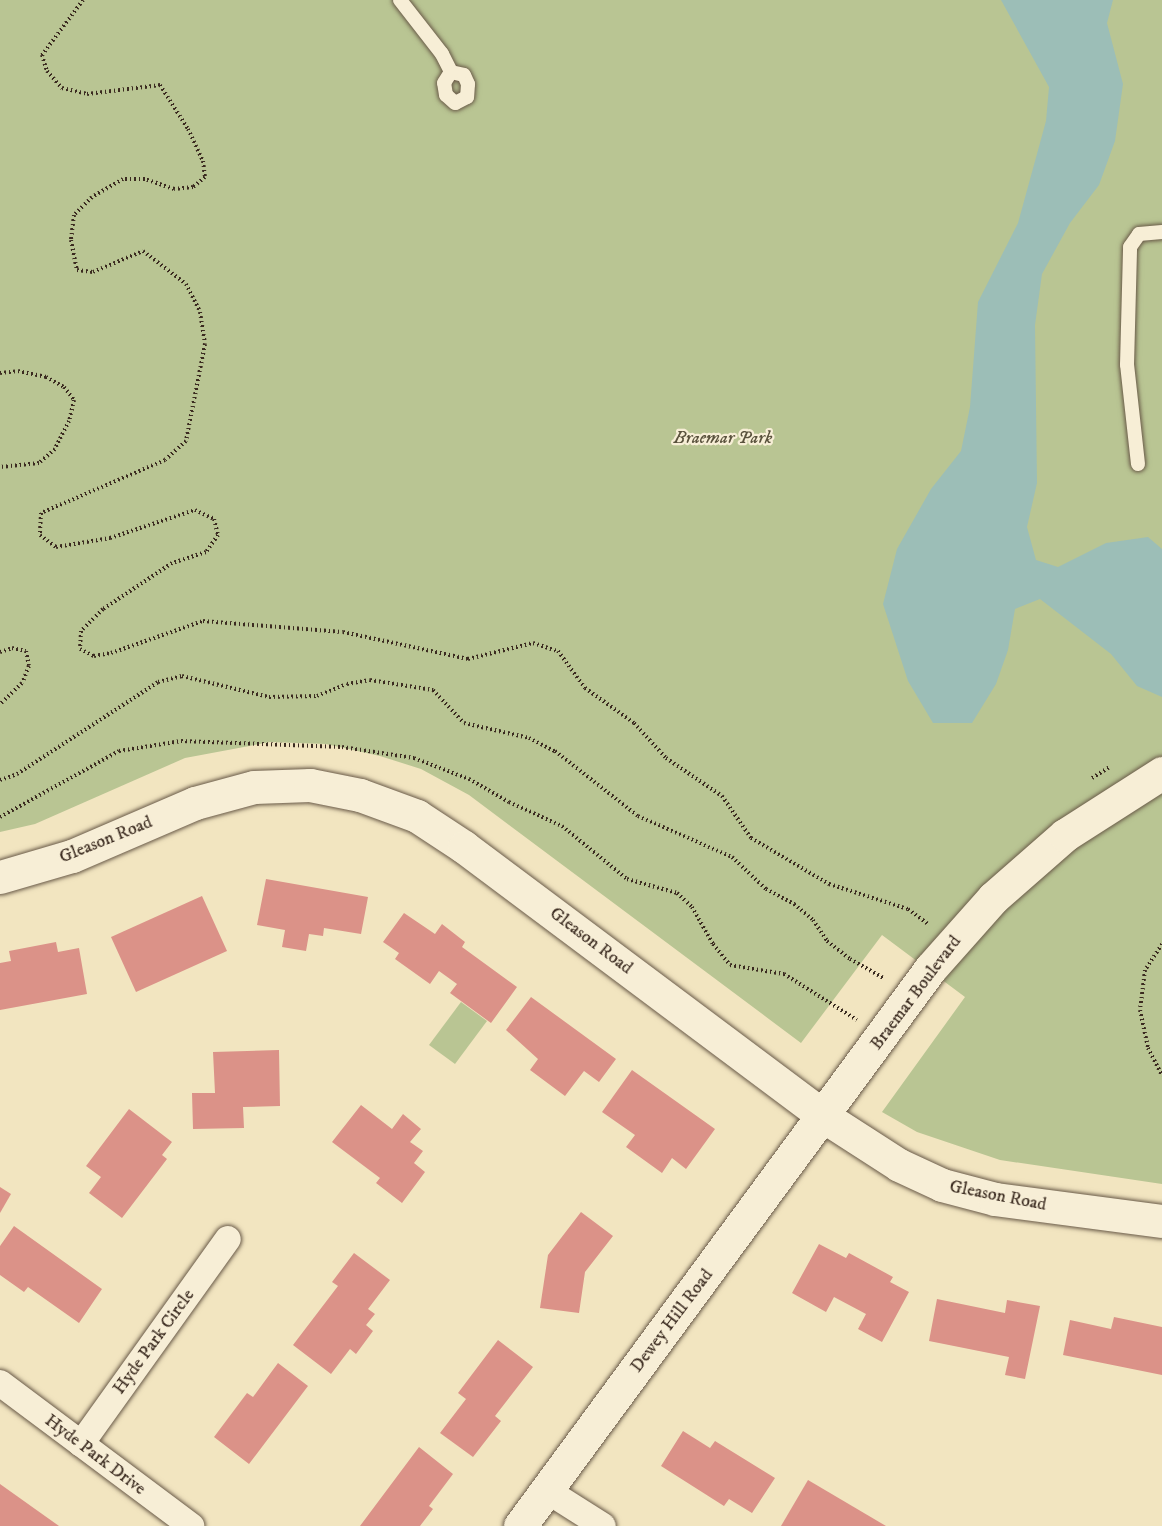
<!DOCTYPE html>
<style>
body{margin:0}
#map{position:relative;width:1162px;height:1526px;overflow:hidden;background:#f2e5c0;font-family:"IM FELL DW Pica",serif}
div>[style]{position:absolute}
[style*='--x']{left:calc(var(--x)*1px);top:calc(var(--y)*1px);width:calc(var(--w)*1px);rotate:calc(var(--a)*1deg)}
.green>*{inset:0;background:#b9c593}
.water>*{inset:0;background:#9cbeb7}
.building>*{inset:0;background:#db9288}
.path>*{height:4px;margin-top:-2px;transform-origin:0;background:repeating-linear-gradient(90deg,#3b2b20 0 1.5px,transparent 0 4.5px)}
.roads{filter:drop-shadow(0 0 2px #695a48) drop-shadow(0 0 2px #695a48)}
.service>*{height:14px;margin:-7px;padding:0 7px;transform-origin:7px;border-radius:7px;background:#f7eed6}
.minor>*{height:26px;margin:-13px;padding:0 13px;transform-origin:13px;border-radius:13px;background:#f7eed6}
.tertiary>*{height:33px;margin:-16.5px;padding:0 16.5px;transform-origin:16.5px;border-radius:16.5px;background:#f7eed6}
span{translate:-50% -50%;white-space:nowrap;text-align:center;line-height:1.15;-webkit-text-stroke:4.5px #f7eed6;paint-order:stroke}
.park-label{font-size:18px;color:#5a523d;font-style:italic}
.street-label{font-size:18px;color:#3b2b20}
</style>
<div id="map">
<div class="green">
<div style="clip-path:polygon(0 0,1162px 0,1162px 1184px,1000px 1160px,917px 1132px,882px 1112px,965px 997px,882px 935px,801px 1043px,469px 795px,421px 769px,380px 756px,326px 744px,270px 742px,185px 758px,35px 824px,0 832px)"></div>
<div style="clip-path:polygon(461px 1002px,487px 1021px,455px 1064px,429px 1045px)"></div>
</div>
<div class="water">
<div style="clip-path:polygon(1001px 0,1113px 0,1107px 23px,1123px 84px,1115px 141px,1099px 185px,1070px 223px,1042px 274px,1035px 325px,1037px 483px,1027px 527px,1036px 560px,1058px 567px,1106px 543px,1148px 537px,1162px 549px,1162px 697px,1137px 686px,1111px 654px,1040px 599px,1015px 609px,1008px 650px,996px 684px,972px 723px,933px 723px,908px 681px,883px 604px,897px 549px,931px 489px,961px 451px,970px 407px,978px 302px,1018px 223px,1046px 121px,1049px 87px)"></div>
</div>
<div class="building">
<div style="clip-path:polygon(266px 879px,368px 897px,361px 934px,324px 928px,323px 936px,309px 934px,306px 951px,282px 947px,285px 930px,257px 925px)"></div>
<div style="clip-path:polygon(202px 896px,227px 951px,136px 992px,111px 937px)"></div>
<div style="clip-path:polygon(404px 913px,435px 934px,442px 924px,465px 942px,462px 947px,517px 987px,491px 1023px,450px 993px,457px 984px,439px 971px,430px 984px,395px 959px,399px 953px,383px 942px)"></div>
<div style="clip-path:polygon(56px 942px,58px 952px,79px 948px,87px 994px,0 1010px,0 963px,11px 961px,9px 951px)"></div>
<div style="clip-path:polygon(531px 997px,616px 1059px,599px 1082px,584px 1071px,565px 1096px,530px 1070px,538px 1059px,506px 1030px)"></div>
<div style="clip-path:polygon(279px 1050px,280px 1106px,243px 1107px,244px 1128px,193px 1129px,192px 1093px,215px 1093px,213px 1052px)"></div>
<div style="clip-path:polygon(632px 1070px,715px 1129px,686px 1169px,672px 1158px,662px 1173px,626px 1147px,635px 1135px,602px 1112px)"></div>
<div style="clip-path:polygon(361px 1105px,392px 1129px,403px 1114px,421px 1129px,410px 1142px,423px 1151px,414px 1163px,425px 1172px,402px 1203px,376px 1183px,380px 1178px,332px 1142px)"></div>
<div style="clip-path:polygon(129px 1109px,172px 1142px,162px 1155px,167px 1159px,122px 1218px,89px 1193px,101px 1177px,86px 1166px)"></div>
<div style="clip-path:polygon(0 1187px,11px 1194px,0 1213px)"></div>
<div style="clip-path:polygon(581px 1212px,613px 1236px,585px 1272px,579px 1313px,540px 1308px,548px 1255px)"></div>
<div style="clip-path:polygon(14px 1226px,102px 1289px,79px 1323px,28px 1287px,24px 1292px,0 1275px,0 1246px)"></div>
<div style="clip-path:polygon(819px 1244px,846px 1258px,849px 1253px,893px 1277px,890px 1282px,909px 1292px,882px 1342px,858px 1329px,866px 1314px,834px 1297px,826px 1312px,792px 1293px)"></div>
<div style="clip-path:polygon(354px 1253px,390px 1280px,368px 1309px,375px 1314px,366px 1325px,373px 1331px,356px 1354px,350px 1349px,331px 1374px,293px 1345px,338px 1286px,332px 1282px)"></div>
<div style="clip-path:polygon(937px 1299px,1005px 1313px,1007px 1300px,1040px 1306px,1025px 1379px,1005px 1375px,1009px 1357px,929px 1341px)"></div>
<div style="clip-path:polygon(1114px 1317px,1162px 1327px,1162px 1375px,1063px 1355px,1070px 1320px,1111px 1329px)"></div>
<div style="clip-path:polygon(498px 1340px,533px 1367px,495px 1416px,501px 1421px,473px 1457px,440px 1433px,466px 1399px,458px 1393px)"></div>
<div style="clip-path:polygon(278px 1363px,308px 1386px,249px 1464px,214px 1437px,247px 1393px,253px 1397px)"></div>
<div style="clip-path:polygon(683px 1431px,710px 1448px,715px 1441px,775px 1478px,752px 1513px,729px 1499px,724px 1506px,661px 1466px)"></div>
<div style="clip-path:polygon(419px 1447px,453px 1474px,429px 1506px,433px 1509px,420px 1526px,360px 1526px)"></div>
<div style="clip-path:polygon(808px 1480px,886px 1526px,781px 1526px)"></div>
<div style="clip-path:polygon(0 1484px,59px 1526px,0 1526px)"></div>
</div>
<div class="path">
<div style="--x:83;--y:0;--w:69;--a:126.7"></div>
<div style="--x:42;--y:55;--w:17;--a:73"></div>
<div style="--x:47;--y:71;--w:23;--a:49"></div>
<div style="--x:62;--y:88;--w:26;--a:13"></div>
<div style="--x:87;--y:94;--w:74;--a:-7"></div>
<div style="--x:160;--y:85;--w:52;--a:57.5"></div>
<div style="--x:188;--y:129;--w:35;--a:65"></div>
<div style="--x:203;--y:161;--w:16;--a:83"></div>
<div style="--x:205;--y:177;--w:16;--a:140"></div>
<div style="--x:193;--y:187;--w:19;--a:174"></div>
<div style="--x:174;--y:189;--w:31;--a:-161"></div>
<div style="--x:145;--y:179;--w:22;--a:180"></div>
<div style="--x:123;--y:179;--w:36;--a:150"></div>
<div style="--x:92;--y:197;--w:25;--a:135"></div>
<div style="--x:74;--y:215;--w:25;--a:97"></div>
<div style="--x:71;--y:240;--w:31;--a:79"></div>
<div style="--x:77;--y:270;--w:16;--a:7"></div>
<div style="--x:93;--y:272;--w:54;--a:-22.8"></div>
<div style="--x:143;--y:251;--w:54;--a:37.5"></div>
<div style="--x:186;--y:284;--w:31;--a:63"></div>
<div style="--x:200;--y:312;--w:32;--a:81"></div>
<div style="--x:205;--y:344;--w:99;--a:101.1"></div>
<div style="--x:186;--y:441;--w:28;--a:138"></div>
<div style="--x:165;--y:460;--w:135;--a:156.9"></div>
<div style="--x:41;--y:513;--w:22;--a:93"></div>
<div style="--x:40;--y:535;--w:20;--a:37"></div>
<div style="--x:56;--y:547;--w:55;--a:-9.5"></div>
<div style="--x:110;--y:538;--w:89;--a:-18.2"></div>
<div style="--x:195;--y:510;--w:21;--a:25"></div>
<div style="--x:214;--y:519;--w:16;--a:76"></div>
<div style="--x:218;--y:535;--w:21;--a:125"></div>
<div style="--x:206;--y:552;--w:36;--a:162"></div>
<div style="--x:172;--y:563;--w:83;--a:146.3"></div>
<div style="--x:103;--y:609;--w:31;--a:135"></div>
<div style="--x:81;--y:631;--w:18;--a:93"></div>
<div style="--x:80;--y:649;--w:16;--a:27"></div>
<div style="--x:94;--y:656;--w:17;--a:-10"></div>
<div style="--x:111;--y:653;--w:97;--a:-19.2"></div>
<div style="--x:203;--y:621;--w:140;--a:4.5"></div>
<div style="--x:343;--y:632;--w:128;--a:12.2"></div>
<div style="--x:468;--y:659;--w:67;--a:-13.8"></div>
<div style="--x:533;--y:643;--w:26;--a:18"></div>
<div style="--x:558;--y:651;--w:46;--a:53.9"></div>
<div style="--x:585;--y:688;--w:60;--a:35.5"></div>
<div style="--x:634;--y:723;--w:47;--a:47.6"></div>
<div style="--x:666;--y:758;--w:68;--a:34.2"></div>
<div style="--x:722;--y:796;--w:51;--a:55.4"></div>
<div style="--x:751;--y:838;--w:91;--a:30.5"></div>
<div style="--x:829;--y:884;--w:83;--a:17.6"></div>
<div style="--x:908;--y:909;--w:26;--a:37"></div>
<div style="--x:0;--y:373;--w:18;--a:-6"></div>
<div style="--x:18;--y:371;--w:29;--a:12"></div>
<div style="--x:46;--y:377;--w:21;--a:29"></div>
<div style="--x:64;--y:387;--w:16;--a:52"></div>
<div style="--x:74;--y:400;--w:22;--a:103"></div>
<div style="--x:69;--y:421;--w:31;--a:117"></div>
<div style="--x:55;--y:449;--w:21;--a:139"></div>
<div style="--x:39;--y:463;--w:39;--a:174"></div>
<div style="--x:0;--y:652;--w:13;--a:-18"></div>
<div style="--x:12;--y:648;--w:14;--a:12"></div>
<div style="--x:26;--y:651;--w:15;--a:79"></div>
<div style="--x:29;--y:666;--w:18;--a:112"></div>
<div style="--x:22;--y:683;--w:30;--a:136"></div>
<div style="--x:1092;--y:778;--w:22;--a:-32"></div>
<div style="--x:0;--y:780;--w:18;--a:-19"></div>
<div style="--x:17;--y:774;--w:168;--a:-33.1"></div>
<div style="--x:158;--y:682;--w:25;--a:-14"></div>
<div style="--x:182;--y:676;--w:89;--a:13.6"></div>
<div style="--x:269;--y:697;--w:48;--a:-1.2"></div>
<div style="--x:317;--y:696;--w:32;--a:-22"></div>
<div style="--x:347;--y:684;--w:23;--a:-10"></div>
<div style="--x:370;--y:680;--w:64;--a:9"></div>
<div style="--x:433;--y:690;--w:45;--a:46.8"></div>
<div style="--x:464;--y:723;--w:67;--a:13"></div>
<div style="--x:529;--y:738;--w:29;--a:27"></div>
<div style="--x:555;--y:751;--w:105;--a:38.1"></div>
<div style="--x:638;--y:816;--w:103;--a:23.6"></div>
<div style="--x:732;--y:857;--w:47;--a:43.3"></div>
<div style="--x:766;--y:889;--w:32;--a:28"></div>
<div style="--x:794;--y:904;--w:25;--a:40"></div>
<div style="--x:813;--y:920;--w:25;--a:56"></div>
<div style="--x:827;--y:941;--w:29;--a:38"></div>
<div style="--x:850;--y:959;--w:40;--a:29.7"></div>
<div style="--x:0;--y:817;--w:136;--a:-29"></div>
<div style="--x:119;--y:751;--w:63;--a:-9.2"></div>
<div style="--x:181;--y:741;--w:161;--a:2.1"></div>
<div style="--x:342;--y:747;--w:73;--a:8.7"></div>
<div style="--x:414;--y:758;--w:59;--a:20.9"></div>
<div style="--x:469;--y:779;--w:46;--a:29.9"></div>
<div style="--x:509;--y:802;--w:58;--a:24.4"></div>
<div style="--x:562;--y:826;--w:84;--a:39.2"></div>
<div style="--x:627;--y:879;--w:52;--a:15.6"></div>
<div style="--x:677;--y:893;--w:21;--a:43"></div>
<div style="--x:692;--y:907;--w:43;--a:60.4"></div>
<div style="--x:713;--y:944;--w:27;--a:51"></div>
<div style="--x:730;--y:965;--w:55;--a:9.5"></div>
<div style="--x:784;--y:974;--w:86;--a:32.2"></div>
<div style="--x:1162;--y:944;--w:31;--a:123"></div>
<div style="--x:1145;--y:970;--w:40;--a:97.1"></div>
<div style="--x:1140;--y:1010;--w:39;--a:78"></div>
<div style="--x:1148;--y:1048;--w:31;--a:63"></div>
</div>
<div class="roads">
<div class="service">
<div style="--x:400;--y:0;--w:68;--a:52.1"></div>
<div style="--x:442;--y:54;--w:20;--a:63"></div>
<div style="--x:451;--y:72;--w:13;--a:13"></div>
<div style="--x:464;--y:75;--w:10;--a:66"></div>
<div style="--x:468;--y:84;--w:13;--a:94"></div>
<div style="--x:467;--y:97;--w:13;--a:153"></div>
<div style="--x:455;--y:103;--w:12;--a:-138"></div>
<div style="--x:446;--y:95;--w:12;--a:-99"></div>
<div style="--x:444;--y:83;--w:13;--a:-58"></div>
<div style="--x:1138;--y:464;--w:100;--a:-96.3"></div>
<div style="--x:1127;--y:365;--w:118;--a:-88.5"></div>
<div style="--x:1130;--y:247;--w:16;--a:-55"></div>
<div style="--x:1139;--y:234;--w:23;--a:-5"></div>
</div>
<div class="minor">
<div style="--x:0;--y:1383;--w:239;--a:36.8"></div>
<div style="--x:81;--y:1444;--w:252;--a:-54.4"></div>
<div style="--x:546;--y:1490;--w:67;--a:32.3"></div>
</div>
<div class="tertiary">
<div style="--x:0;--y:877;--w:75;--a:-16.3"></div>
<div style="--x:72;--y:856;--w:134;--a:-23.3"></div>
<div style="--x:195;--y:803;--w:61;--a:-15.2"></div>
<div style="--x:254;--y:787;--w:56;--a:-2"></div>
<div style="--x:310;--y:785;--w:51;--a:11.3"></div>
<div style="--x:360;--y:795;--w:61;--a:20.2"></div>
<div style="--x:417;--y:816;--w:56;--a:33.4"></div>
<div style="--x:464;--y:847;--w:449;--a:36.8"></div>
<div style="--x:823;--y:1116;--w:90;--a:32.8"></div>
<div style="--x:899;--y:1165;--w:47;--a:24.9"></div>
<div style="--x:942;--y:1185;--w:55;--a:14.8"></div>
<div style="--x:995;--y:1199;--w:168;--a:7.5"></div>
<div style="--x:520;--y:1526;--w:692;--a:-53.64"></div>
<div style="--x:930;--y:969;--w:95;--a:-48.4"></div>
<div style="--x:993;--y:898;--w:96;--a:-41.2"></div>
<div style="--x:1065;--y:835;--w:115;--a:-32.6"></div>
</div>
</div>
<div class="park-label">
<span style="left:723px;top:438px">Braemar Park</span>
</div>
<div class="street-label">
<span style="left:106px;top:840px;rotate:-22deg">Gleason Road</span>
<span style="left:591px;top:941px;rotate:37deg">Gleason Road</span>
<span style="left:916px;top:993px;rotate:-53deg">Braemar Boulevard</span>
<span style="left:998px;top:1196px;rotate:11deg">Gleason Road</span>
<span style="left:672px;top:1321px;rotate:-53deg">Dewey Hill Road</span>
<span style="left:154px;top:1342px;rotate:-54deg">Hyde Park Circle</span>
<span style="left:95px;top:1455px;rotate:37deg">Hyde Park Drive</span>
</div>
</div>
